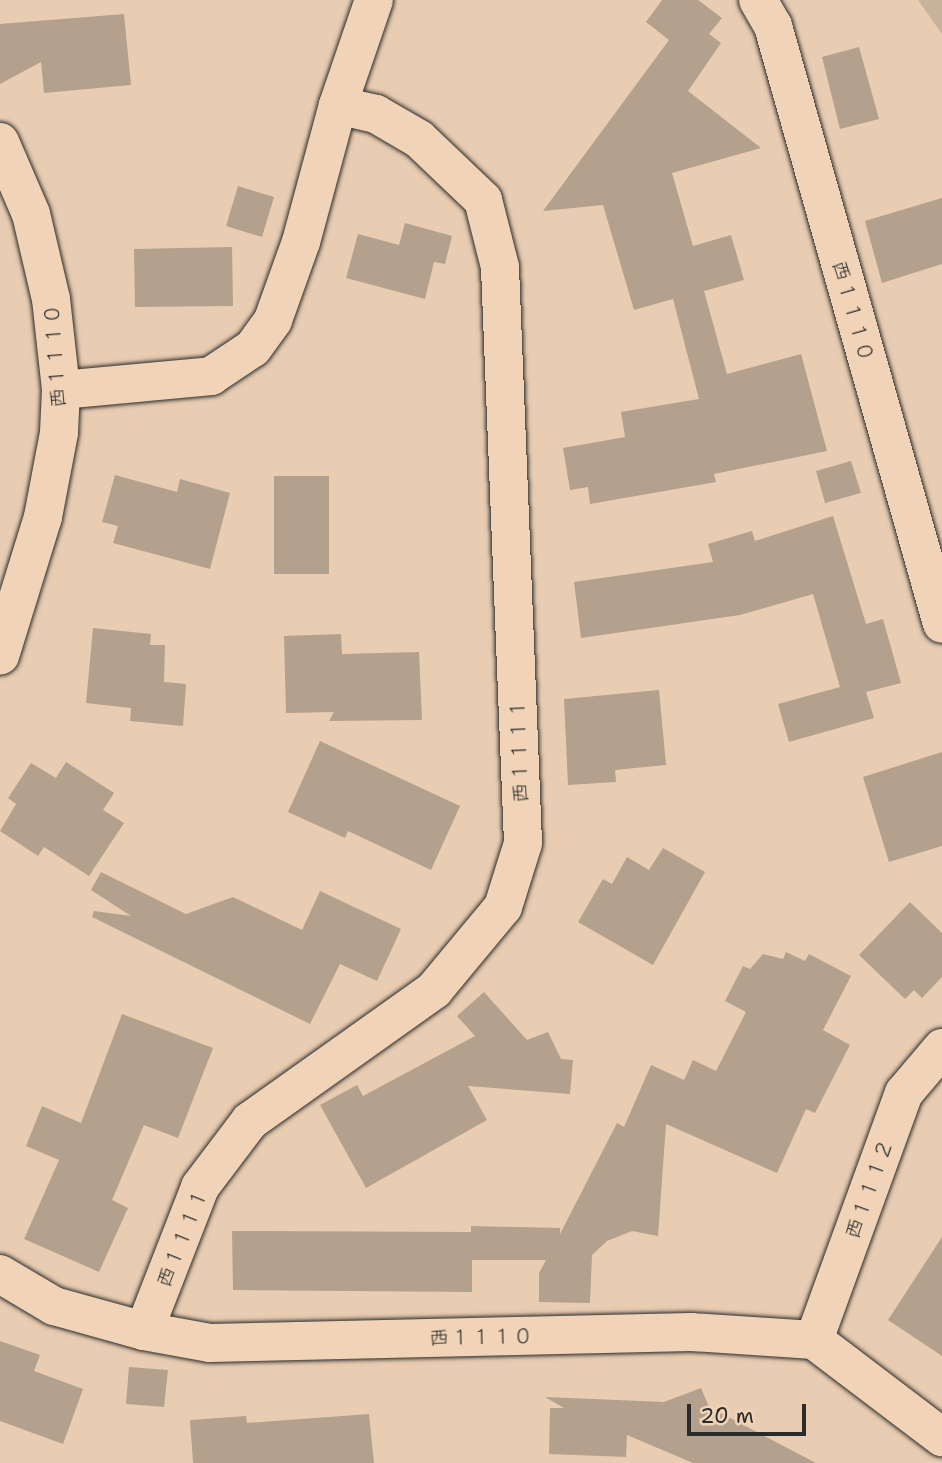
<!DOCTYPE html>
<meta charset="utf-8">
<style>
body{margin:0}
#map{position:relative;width:942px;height:1463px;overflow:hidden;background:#e9cdb2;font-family:"Shantell Sans","Klee One",sans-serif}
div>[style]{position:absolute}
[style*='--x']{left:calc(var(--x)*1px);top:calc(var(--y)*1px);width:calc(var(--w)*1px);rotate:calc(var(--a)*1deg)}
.green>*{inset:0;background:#c9b29c}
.building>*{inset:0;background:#b3a08d}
.roads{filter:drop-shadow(0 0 2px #2b2b2b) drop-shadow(0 0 2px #2b2b2b)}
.minor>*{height:38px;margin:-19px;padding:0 19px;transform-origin:19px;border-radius:19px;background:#f1d4b8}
span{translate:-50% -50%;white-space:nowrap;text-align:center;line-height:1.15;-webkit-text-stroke:7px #f1d4b8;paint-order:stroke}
.street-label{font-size:21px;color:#2b2b2b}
.scale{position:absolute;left:687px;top:1404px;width:119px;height:32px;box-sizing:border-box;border:4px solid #2b2b2b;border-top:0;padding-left:9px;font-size:21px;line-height:24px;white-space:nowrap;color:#2b2b2b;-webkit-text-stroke:5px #f1d4b8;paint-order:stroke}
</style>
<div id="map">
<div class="green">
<div style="clip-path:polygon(918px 0,942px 0,942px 34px)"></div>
</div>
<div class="building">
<div style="clip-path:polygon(662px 0,698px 0,722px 18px,709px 34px,721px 43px,688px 91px,761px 148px,672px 173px,693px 246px,731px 235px,744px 280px,704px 291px,727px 374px,801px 354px,827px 451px,714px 474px,716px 482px,590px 504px,588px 487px,570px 490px,563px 448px,625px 437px,621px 412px,699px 399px,673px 299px,634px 310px,603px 205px,543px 211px,669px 40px,646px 22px)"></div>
<div style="clip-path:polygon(124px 14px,131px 85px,44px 93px,41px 62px,0 84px,0 24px)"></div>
<div style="clip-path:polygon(859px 47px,879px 119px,840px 129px,822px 57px)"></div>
<div style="clip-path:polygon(238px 186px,274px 197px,262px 237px,226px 226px)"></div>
<div style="clip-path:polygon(942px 198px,942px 264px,882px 283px,865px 221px)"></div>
<div style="clip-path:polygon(405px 223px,452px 236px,445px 264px,434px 262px,425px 299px,346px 278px,358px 234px,399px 245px)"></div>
<div style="clip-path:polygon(232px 247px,233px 306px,135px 307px,134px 249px)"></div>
<div style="clip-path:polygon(851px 461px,861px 493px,825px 503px,816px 471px)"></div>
<div style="clip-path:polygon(115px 475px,177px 492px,180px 479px,230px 493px,210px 569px,113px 543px,118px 526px,102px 522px)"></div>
<div style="clip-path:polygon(274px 476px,329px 476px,329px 574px,274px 574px)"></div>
<div style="clip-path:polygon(833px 516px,866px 624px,883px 619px,901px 683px,866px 692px,874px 718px,789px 742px,778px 704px,840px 687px,813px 594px,740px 615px,581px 638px,574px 582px,713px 562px,708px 544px,752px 531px,755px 541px)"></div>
<div style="clip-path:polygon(93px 628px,151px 634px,150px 645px,165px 645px,164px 682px,186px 684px,183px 726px,130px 721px,131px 708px,86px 703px)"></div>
<div style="clip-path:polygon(341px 634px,342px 654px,419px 652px,422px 720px,329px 721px,334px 712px,286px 713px,284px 636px)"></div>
<div style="clip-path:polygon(659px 690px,666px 765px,615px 770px,616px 782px,568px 785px,564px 699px)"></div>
<div style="clip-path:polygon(320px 741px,460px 806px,431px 870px,348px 831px,345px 838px,288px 812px)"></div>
<div style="clip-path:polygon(942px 752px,942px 846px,889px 862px,863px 777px)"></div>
<div style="clip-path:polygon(66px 762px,114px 793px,103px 810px,124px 823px,89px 876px,44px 847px,38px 856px,0 831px,16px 804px,8px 798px,31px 763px,56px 778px)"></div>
<div style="clip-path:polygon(663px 848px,705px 872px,653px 965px,578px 922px,603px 879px,612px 884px,627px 857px,649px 870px)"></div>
<div style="clip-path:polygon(101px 872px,186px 914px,233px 897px,302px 930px,320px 891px,401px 929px,377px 981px,340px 964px,310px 1024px,92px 917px,94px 911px,131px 916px,91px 890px)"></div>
<div style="clip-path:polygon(910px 902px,942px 933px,942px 977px,922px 998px,914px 990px,905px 999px,859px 955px)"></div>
<div style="clip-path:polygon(786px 952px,805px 961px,809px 954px,851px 976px,823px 1030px,850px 1045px,815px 1113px,806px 1109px,777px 1173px,666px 1124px,658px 1236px,632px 1231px,607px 1241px,592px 1255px,590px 1303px,539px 1302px,539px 1273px,546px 1260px,472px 1260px,472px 1292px,233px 1290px,232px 1231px,471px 1232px,471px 1226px,560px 1228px,560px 1234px,617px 1123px,624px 1127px,651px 1065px,684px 1080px,693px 1060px,716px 1071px,746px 1012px,725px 1001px,743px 966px,750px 969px,763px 954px,783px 959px)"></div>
<div style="clip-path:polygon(484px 992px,527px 1040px,548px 1032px,561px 1059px,573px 1060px,570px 1094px,468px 1086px,487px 1120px,366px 1188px,320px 1105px,357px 1085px,363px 1096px,475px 1036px,457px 1016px)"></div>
<div style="clip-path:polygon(122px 1014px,213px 1048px,178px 1138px,144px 1125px,112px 1200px,128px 1208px,99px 1272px,24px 1239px,59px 1160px,26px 1146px,42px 1106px,81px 1123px)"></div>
<div style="clip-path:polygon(942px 1237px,942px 1356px,888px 1320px)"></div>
<div style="clip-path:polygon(0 1341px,40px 1355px,34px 1371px,83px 1389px,63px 1444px,0 1421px)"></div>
<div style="clip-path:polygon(129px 1367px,168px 1370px,164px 1407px,126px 1404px)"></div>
<div style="clip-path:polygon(701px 1388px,709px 1407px,816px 1463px,693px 1463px,627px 1435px,626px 1457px,549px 1454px,550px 1408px,564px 1408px,545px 1397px,664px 1402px)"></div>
<div style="clip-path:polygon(369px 1414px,374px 1463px,193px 1463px,190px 1420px,246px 1416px,247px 1423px)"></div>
</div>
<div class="roads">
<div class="minor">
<div style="--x:758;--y:0;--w:30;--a:60"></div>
<div style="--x:773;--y:26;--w:621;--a:74.22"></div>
<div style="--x:0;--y:142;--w:78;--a:66.7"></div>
<div style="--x:31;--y:214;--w:87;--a:76.8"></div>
<div style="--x:51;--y:299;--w:92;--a:83.7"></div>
<div style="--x:61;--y:390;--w:43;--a:92.7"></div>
<div style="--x:59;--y:433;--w:86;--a:100.8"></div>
<div style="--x:43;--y:517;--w:145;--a:107.2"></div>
<div style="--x:61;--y:390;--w:151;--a:-5.3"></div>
<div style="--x:211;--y:376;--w:50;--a:-33.7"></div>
<div style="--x:253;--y:348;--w:34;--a:-54"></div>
<div style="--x:273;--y:320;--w:83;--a:-70.3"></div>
<div style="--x:301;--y:242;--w:142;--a:-74.9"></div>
<div style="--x:338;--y:105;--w:111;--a:-71.1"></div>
<div style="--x:0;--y:1274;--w:63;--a:30.7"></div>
<div style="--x:54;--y:1306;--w:93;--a:15.5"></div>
<div style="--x:144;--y:1331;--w:67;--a:10.3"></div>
<div style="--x:210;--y:1343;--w:481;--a:-1.3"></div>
<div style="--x:691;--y:1332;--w:123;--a:3.7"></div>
<div style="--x:814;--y:1340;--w:161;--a:37.2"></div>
<div style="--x:144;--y:1331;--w:155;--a:-68.7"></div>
<div style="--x:200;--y:1187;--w:83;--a:-52.9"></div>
<div style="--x:250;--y:1121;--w:226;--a:-35.4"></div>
<div style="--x:434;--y:990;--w:108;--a:-50.3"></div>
<div style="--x:503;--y:907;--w:67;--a:-72.6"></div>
<div style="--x:523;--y:843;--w:576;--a:-92.29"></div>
<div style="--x:500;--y:267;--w:69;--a:-104.2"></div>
<div style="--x:483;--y:200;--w:88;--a:-136.4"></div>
<div style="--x:419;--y:139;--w:50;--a:-149.8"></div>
<div style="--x:376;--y:114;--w:39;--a:-167"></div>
<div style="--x:814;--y:1340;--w:263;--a:-70"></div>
<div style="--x:904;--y:1093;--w:59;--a:-49.8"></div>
</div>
</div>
<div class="street-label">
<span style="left:853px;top:311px;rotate:74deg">西１１１０</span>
<span style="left:55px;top:356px;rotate:-94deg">西１１１０</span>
<span style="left:519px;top:751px;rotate:-92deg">西１１１１</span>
<span style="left:869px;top:1189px;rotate:-70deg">西１１１２</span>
<span style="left:182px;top:1238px;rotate:-68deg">西１１１１</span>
<span style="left:481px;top:1337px;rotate:-1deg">西１１１０</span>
</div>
<div class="scale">20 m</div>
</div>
